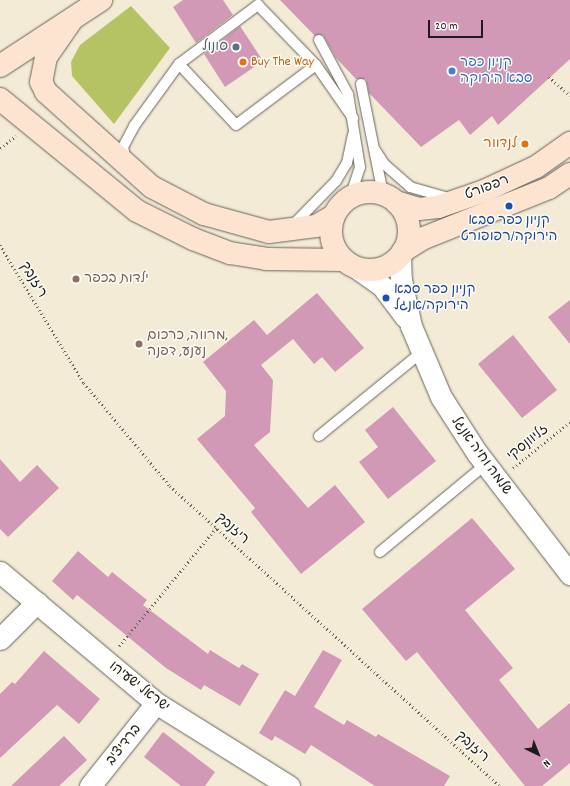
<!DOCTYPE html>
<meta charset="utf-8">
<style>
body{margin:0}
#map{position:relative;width:570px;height:786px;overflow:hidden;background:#f3ebd6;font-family:Dekko,"Playpen Sans Hebrew",sans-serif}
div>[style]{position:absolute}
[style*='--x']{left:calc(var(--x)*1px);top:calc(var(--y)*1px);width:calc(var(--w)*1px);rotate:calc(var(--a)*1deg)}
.green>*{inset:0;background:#b6c365}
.building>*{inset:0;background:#d199b6}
.path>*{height:2.5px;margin-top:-1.25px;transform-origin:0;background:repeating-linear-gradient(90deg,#67645d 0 1px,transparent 0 4px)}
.roads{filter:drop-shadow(0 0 1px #67645d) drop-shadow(0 0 1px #67645d)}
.lane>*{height:10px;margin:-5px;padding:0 5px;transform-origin:5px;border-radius:5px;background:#fff}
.street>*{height:21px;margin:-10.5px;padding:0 10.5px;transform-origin:10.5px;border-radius:10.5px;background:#fff}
.secondary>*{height:22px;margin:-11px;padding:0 11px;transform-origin:11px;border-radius:11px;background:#fde4d1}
.secondary>.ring{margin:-11px;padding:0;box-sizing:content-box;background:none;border:22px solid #fde4d1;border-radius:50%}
.dots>*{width:11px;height:11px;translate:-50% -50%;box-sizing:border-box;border:2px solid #fdfcf7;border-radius:50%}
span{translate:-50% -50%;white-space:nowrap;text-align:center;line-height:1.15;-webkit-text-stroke:3px #fdfcf7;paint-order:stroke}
.service-label{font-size:14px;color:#4e5e75}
.right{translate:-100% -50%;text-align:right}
.food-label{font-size:14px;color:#c56008}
.left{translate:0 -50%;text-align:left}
.shop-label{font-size:14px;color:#366cbe}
.street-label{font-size:14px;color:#1c1c1c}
.transit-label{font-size:14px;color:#164399}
.education-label{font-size:14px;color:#785e54}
.north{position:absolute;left:518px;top:734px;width:40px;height:40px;-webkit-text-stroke:3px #fdfcf7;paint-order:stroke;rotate:137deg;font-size:11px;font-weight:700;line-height:16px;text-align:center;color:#1c1c1c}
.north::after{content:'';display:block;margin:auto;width:14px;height:18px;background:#1c1c1c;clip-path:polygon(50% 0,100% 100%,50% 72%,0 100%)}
.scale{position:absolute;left:428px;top:20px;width:55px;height:18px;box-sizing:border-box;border:2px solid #1c1c1c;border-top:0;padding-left:5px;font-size:12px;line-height:14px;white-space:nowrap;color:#1c1c1c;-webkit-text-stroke:3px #fdfcf7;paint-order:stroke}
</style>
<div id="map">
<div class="green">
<div style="clip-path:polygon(131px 6px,170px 48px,114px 124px,72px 76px,71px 62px,80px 45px)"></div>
</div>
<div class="building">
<div style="clip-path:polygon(183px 0,223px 0,233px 15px,196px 43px,173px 7px)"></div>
<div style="clip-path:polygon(280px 0,570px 0,570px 59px,498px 125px,492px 116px,470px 135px,459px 120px,421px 147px,369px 93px,366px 79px,356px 79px,336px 58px,323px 35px,315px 36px)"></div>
<div style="clip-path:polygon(240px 26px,263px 61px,225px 87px,204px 54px)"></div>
<div style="clip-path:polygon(317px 293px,364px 348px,335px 372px,322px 357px,314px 364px,293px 339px,261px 365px,273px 380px,270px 432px,254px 445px,308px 508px,335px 485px,365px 522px,301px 574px,251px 512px,255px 508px,197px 439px,225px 416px,226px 391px,203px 362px,254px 320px,267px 335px)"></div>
<div style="clip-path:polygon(570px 300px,570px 344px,548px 317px)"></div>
<div style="clip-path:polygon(513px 335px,557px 390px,522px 418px,478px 364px)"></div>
<div style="clip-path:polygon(393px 407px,436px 461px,388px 499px,359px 462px,378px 447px,365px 430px)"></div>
<div style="clip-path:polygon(0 459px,20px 482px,37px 465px,59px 488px,8px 537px,0 529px)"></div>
<div style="clip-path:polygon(472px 518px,515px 569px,465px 610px,513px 668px,499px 680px,538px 729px,570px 703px,570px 763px,542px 786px,525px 786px,417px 652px,406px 661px,362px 609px)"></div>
<div style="clip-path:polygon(78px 551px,108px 577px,112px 572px,147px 600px,143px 605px,208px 654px,210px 650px,239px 668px,242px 664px,259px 674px,240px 706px,204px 685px,201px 690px,166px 668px,77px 595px,73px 600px,52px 581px)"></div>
<div style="clip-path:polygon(323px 650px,342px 660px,314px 707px,344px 725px,347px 720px,376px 737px,378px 734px,450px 776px,444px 786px,375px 786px,311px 745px,305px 754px,275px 736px,272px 741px,259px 733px,285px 690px,295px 696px)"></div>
<div style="clip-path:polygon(44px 651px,100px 699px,79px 724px,57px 705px,0 758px,0 694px,12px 682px,15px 684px)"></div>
<div style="clip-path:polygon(163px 732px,215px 772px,205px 786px,181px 786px,144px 757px)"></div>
<div style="clip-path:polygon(64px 736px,87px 760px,59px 786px,11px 786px)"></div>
</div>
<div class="path">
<div style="--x:549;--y:77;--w:28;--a:41"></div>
<div style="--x:0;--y:148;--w:20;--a:-37"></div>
<div style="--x:0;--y:245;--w:162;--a:58.7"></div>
<div style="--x:84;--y:383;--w:134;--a:50.1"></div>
<div style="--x:170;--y:486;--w:446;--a:42.3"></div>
<div style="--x:513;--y:468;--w:73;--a:-38.9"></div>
<div style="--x:119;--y:646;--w:153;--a:-50.6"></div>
</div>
<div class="roads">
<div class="lane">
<div style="--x:319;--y:40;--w:61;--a:61.8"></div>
<div style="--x:348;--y:94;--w:74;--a:80.7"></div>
<div style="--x:360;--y:167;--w:32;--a:108"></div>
<div style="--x:179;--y:64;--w:83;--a:46.9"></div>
<div style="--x:236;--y:125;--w:100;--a:-36.9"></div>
<div style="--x:361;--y:84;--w:112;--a:78.7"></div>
<div style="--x:375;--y:150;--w:17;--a:57"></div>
<div style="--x:384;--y:164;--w:35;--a:41"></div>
<div style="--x:410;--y:187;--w:40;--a:16"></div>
<div style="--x:126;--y:161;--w:14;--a:-102"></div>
<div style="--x:123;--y:147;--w:24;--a:-62"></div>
<div style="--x:134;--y:126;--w:77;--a:-54"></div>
<div style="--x:179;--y:64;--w:99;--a:-36.8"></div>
<div style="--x:258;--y:5;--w:83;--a:46"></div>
<div style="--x:316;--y:65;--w:65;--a:55.1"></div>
<div style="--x:293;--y:225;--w:62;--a:-45.7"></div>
<div style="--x:336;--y:181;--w:21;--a:-59"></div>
<div style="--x:347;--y:163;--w:29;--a:-78"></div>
<div style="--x:319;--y:436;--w:133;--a:-39.2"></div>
<div style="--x:380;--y:552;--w:138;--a:-39.7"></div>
</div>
<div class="street">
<div style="--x:400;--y:255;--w:25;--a:88"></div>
<div style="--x:401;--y:280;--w:47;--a:77.7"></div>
<div style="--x:411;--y:326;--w:77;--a:67.1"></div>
<div style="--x:441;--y:397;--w:67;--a:57.3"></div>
<div style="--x:477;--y:453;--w:153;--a:52.5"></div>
<div style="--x:355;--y:267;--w:33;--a:35"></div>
<div style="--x:382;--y:286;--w:39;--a:53"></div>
<div style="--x:0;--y:572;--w:204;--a:40"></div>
<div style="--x:156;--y:703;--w:157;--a:32"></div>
<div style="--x:0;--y:639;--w:52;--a:-45"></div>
<div style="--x:90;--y:786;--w:106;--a:-51.5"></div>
</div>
<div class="secondary">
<div style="--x:71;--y:21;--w:44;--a:124.8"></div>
<div style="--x:46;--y:57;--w:25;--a:101"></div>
<div style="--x:41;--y:82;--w:11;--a:63"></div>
<div style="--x:46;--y:92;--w:142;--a:41.9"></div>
<div style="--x:152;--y:187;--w:59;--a:27.4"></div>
<div style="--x:204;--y:214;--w:67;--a:15.5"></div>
<div style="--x:269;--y:232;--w:47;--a:-7.3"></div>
<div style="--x:316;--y:226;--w:20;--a:-30"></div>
<div style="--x:0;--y:66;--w:121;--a:-33.2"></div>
<div style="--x:0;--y:99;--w:177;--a:39.3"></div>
<div style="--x:137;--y:211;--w:63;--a:26.6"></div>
<div style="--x:193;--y:239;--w:40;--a:21"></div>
<div style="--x:230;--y:253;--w:36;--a:9"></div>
<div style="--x:266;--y:259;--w:78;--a:0.7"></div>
<div class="ring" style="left:331px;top:192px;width:56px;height:56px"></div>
<div style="--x:396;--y:202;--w:24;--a:17"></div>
<div style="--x:419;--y:209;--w:19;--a:-6"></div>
<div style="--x:438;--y:207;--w:49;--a:-19.2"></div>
<div style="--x:484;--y:191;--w:57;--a:-24.8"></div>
<div style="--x:536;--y:167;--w:42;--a:-35.2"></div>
<div style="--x:403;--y:251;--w:25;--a:-32"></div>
<div style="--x:424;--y:238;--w:135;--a:-21.8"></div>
<div style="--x:549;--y:188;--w:25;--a:-34"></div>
</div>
</div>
<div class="dots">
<div style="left:236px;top:47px;background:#5c6f8a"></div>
<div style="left:243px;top:62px;background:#e8710a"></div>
<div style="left:452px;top:71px;background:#3f7fe0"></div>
<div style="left:525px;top:144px;background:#e8710a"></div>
<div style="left:509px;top:206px;background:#1a4fb4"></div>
<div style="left:76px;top:279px;background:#8d6e63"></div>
<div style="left:386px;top:298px;background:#1a4fb4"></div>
<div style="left:139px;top:344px;background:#8d6e63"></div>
</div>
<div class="service-label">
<span class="right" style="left:228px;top:47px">סונול</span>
</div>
<div class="food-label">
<span class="left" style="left:251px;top:62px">Buy The Way</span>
<span class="right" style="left:517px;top:144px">לנדוור</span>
</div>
<div class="shop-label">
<span class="left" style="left:460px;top:71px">קניון כפר<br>סבא הירוקה</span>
</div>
<div class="street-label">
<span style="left:487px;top:188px;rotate:-21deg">רפפורט</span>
<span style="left:33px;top:280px;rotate:59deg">ריזנבך</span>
<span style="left:528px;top:443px;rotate:-39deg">זליוונסקי</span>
<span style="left:481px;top:456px;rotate:54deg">שלמה וחיה אנגל</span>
<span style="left:232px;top:529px;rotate:42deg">ריזנבך</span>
<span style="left:139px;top:687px;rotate:38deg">ישראל ישעיהו</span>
<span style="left:124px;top:745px;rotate:-52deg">ברדיצ'ב</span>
<span style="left:472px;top:747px;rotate:42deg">ריזנבך</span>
</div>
<div class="transit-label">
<span style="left:509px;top:229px">קניון כפר סבא<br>הירוקה/רפופורט</span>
<span class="left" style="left:394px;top:298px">קניון כפר סבא<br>הירוקה/אנגל</span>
</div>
<div class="education-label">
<span class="left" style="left:84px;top:279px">ילדות בכפר</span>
<span class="left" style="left:147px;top:344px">מרווה, כרכום,<br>נענע, דפנה</span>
</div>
<div class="north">N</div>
<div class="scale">20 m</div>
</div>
